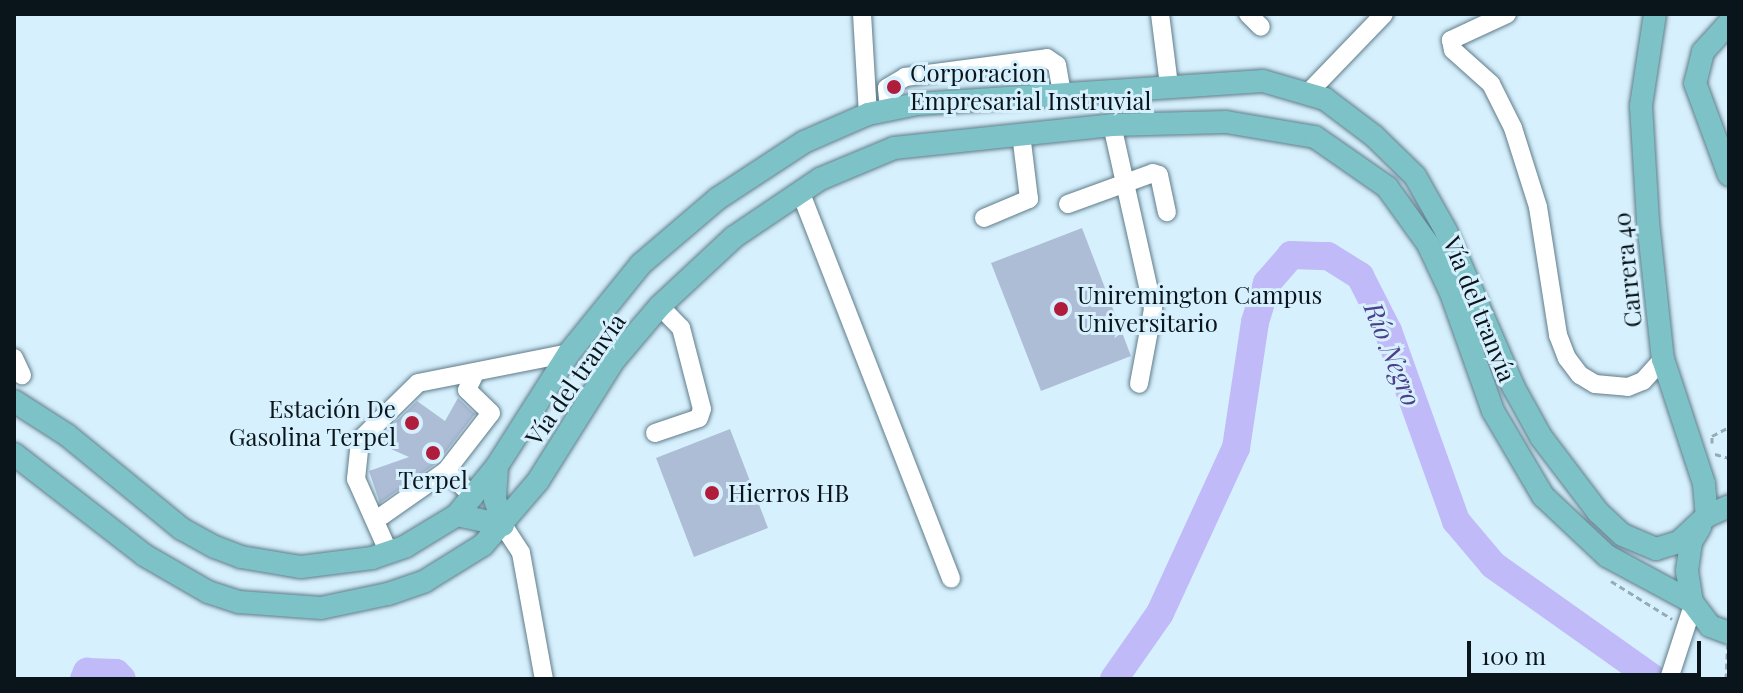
<!DOCTYPE html>
<meta charset="utf-8">
<style>
body{margin:0}
#map{position:relative;width:1743px;height:693px;overflow:hidden;background:#d7f0fd;font-family:"Playfair Display",serif}
div>[style]{position:absolute}
[style*='--x']{left:calc(var(--x)*1px);top:calc(var(--y)*1px);width:calc(var(--w)*1px);rotate:calc(var(--a)*1deg)}
.river>*{height:28px;margin:-14px;padding:0 14px;transform-origin:14px;border-radius:14px;background:#c0baf9}
.building>*{inset:0;background:#aebdd6}
.path>*{height:3px;margin-top:-1.5px;transform-origin:0;background:repeating-linear-gradient(90deg,#96abb5 0 6px,transparent 0 10px)}
.roads{filter:drop-shadow(0 0 2px #5f7c8a) drop-shadow(0 0 2px #5f7c8a)}
.minor>*{height:18px;margin:-9px;padding:0 9px;transform-origin:9px;border-radius:9px;background:#fff}
.major>*{height:22px;margin:-11px;padding:0 11px;transform-origin:11px;border-radius:11px;background:#7cc2c6}
.path-bridge>*{height:3px;margin-top:-1.5px;transform-origin:0;background:repeating-linear-gradient(90deg,#96abb5 0 6px,transparent 0 10px)}
.dots>*{width:22px;height:22px;translate:-50% -50%;box-sizing:border-box;border:4px solid #d7f0fd;border-radius:50%}
span{translate:-50% -50%;white-space:nowrap;text-align:center;line-height:1.15;-webkit-text-stroke:6px #d7f0fd;paint-order:stroke}
.poi-label{font-size:24px;color:#0a151b}
.left{translate:0 -50%;text-align:left}
.right{translate:-100% -50%;text-align:right}
.street-label{font-size:24px;color:#0a151b}
.water-label{font-size:26px;color:#4d3f8a;font-style:italic}
.frame{position:absolute;inset:0;border:16px solid #0a151b;pointer-events:none}
.scale{position:absolute;left:1467px;top:641px;width:234px;height:36px;box-sizing:border-box;border:4px solid #0a151b;border-top:0;padding-left:10px;font-size:24px;line-height:28px;white-space:nowrap;color:#0a151b;-webkit-text-stroke:6px #d7f0fd;paint-order:stroke}
</style>
<div id="map">
<div class="river">
<div style="--x:84;--y:679;--w:8;--a:-67"></div>
<div style="--x:87;--y:672;--w:29;--a:2"></div>
<div style="--x:116;--y:673;--w:8;--a:45"></div>
<div style="--x:1114;--y:679;--w:80;--a:-55.1"></div>
<div style="--x:1160;--y:613;--w:182;--a:-65.3"></div>
<div style="--x:1236;--y:448;--w:127;--a:-81.4"></div>
<div style="--x:1255;--y:322;--w:41;--a:-72.9"></div>
<div style="--x:1267;--y:283;--w:37;--a:-49"></div>
<div style="--x:1291;--y:255;--w:37;--a:2"></div>
<div style="--x:1328;--y:256;--w:38;--a:32"></div>
<div style="--x:1360;--y:276;--w:62;--a:63"></div>
<div style="--x:1388;--y:331;--w:202;--a:70.3"></div>
<div style="--x:1456;--y:521;--w:57;--a:49.9"></div>
<div style="--x:1493;--y:565;--w:197;--a:35.3"></div>
</div>
<div class="building">
<div style="clip-path:polygon(1082px 228px,1131px 356px,1041px 391px,991px 263px)"></div>
<div style="clip-path:polygon(458px 398px,475px 414px,438px 462px,380px 503px,369px 471px,409px 457px,384px 446px,379px 438px,417px 401px,445px 421px)"></div>
<div style="clip-path:polygon(730px 429px,768px 528px,694px 557px,656px 458px)"></div>
</div>
<div class="path">
<div style="--x:1712;--y:443;--w:7;--a:-90"></div>
<div style="--x:1712;--y:436;--w:19;--a:-28"></div>
<div style="--x:1715;--y:454;--w:15;--a:16"></div>
<div style="--x:1611;--y:581;--w:72;--a:31.9"></div>
</div>
<div class="roads">
<div class="minor">
<div style="--x:862;--y:14;--w:100;--a:86.6"></div>
<div style="--x:1160;--y:14;--w:72;--a:82.8"></div>
<div style="--x:1248;--y:14;--w:18;--a:45"></div>
<div style="--x:1507;--y:14;--w:62;--a:155.1"></div>
<div style="--x:1451;--y:40;--w:10;--a:79"></div>
<div style="--x:1453;--y:50;--w:51;--a:41.8"></div>
<div style="--x:1491;--y:84;--w:49;--a:63.4"></div>
<div style="--x:1513;--y:128;--w:83;--a:72.4"></div>
<div style="--x:1538;--y:207;--w:130;--a:81.1"></div>
<div style="--x:1558;--y:335;--w:25;--a:69"></div>
<div style="--x:1567;--y:358;--w:21;--a:53"></div>
<div style="--x:1580;--y:375;--w:17;--a:31"></div>
<div style="--x:1595;--y:384;--w:33;--a:5"></div>
<div style="--x:1628;--y:387;--w:16;--a:-22"></div>
<div style="--x:1643;--y:381;--w:30;--a:-48"></div>
<div style="--x:1309;--y:92;--w:108;--a:-46.1"></div>
<div style="--x:889;--y:108;--w:20;--a:-96"></div>
<div style="--x:887;--y:88;--w:21;--a:-31"></div>
<div style="--x:905;--y:77;--w:143;--a:-7.6"></div>
<div style="--x:1047;--y:58;--w:12;--a:35"></div>
<div style="--x:1057;--y:65;--w:28;--a:80"></div>
<div style="--x:1112;--y:125;--w:189;--a:77.4"></div>
<div style="--x:1153;--y:309;--w:76;--a:100.6"></div>
<div style="--x:800;--y:191;--w:416;--a:68.7"></div>
<div style="--x:1068;--y:204;--w:90;--a:-20"></div>
<div style="--x:1153;--y:173;--w:6;--a:18"></div>
<div style="--x:1159;--y:175;--w:38;--a:78"></div>
<div style="--x:984;--y:218;--w:49;--a:-22.9"></div>
<div style="--x:1029;--y:199;--w:65;--a:-97"></div>
<div style="--x:14;--y:358;--w:19;--a:65"></div>
<div style="--x:655;--y:433;--w:46;--a:-18.8"></div>
<div style="--x:699;--y:418;--w:9;--a:-72"></div>
<div style="--x:702;--y:409;--w:84;--a:-104.5"></div>
<div style="--x:681;--y:328;--w:30;--a:-134"></div>
<div style="--x:446;--y:471;--w:38;--a:43"></div>
<div style="--x:376;--y:520;--w:85;--a:-35"></div>
<div style="--x:446;--y:471;--w:73;--a:-52.2"></div>
<div style="--x:491;--y:413;--w:33;--a:-136"></div>
<div style="--x:467;--y:390;--w:17;--a:-65"></div>
<div style="--x:503;--y:525;--w:33;--a:57"></div>
<div style="--x:521;--y:553;--w:128;--a:79.7"></div>
<div style="--x:389;--y:553;--w:81;--a:-114"></div>
<div style="--x:356;--y:479;--w:39;--a:-84"></div>
<div style="--x:360;--y:440;--w:81;--a:-44.5"></div>
<div style="--x:418;--y:383;--w:154;--a:-11.2"></div>
<div style="--x:1669;--y:679;--w:78;--a:-72"></div>
</div>
<div class="major">
<div style="--x:1655;--y:14;--w:93;--a:98.7"></div>
<div style="--x:1641;--y:106;--w:116;--a:86.5"></div>
<div style="--x:1648;--y:222;--w:138;--a:83.8"></div>
<div style="--x:1663;--y:359;--w:132;--a:71.8"></div>
<div style="--x:1704;--y:484;--w:32;--a:85"></div>
<div style="--x:1729;--y:23;--w:39;--a:132"></div>
<div style="--x:1703;--y:52;--w:32;--a:104"></div>
<div style="--x:1695;--y:83;--w:98;--a:69.7"></div>
<div style="--x:14;--y:401;--w:63;--a:32.7"></div>
<div style="--x:67;--y:435;--w:149;--a:39.3"></div>
<div style="--x:182;--y:529;--w:38;--a:29"></div>
<div style="--x:215;--y:547;--w:28;--a:21"></div>
<div style="--x:241;--y:557;--w:61;--a:9.5"></div>
<div style="--x:301;--y:567;--w:72;--a:-7.2"></div>
<div style="--x:372;--y:558;--w:36;--a:-19"></div>
<div style="--x:406;--y:546;--w:60;--a:-31.3"></div>
<div style="--x:457;--y:515;--w:63;--a:-50.8"></div>
<div style="--x:497;--y:466;--w:134;--a:-57.5"></div>
<div style="--x:569;--y:353;--w:114;--a:-51"></div>
<div style="--x:641;--y:264;--w:100;--a:-40.5"></div>
<div style="--x:717;--y:199;--w:104;--a:-33.2"></div>
<div style="--x:804;--y:142;--w:70;--a:-23.6"></div>
<div style="--x:868;--y:114;--w:50;--a:-11.5"></div>
<div style="--x:917;--y:104;--w:347;--a:-3.8"></div>
<div style="--x:1263;--y:81;--w:65;--a:16.2"></div>
<div style="--x:1325;--y:99;--w:61;--a:37.1"></div>
<div style="--x:1374;--y:136;--w:57;--a:44.3"></div>
<div style="--x:1415;--y:176;--w:63;--a:60.6"></div>
<div style="--x:1446;--y:231;--w:171;--a:66.6"></div>
<div style="--x:1514;--y:388;--w:56;--a:61.1"></div>
<div style="--x:1541;--y:437;--w:94;--a:52.8"></div>
<div style="--x:1598;--y:512;--w:34;--a:43"></div>
<div style="--x:1623;--y:535;--w:36;--a:23"></div>
<div style="--x:1656;--y:549;--w:24;--a:-17"></div>
<div style="--x:1679;--y:542;--w:38;--a:-43"></div>
<div style="--x:1707;--y:516;--w:24;--a:-24"></div>
<div style="--x:14;--y:454;--w:165;--a:37.8"></div>
<div style="--x:144;--y:555;--w:74;--a:30"></div>
<div style="--x:208;--y:592;--w:33;--a:18"></div>
<div style="--x:239;--y:602;--w:82;--a:4.2"></div>
<div style="--x:321;--y:608;--w:68;--a:-11.8"></div>
<div style="--x:388;--y:594;--w:39;--a:-19"></div>
<div style="--x:425;--y:581;--w:68;--a:-31.8"></div>
<div style="--x:483;--y:545;--w:84;--a:-49.3"></div>
<div style="--x:538;--y:481;--w:143;--a:-57.9"></div>
<div style="--x:614;--y:360;--w:71;--a:-49.6"></div>
<div style="--x:660;--y:306;--w:101;--a:-43"></div>
<div style="--x:734;--y:237;--w:104;--a:-34"></div>
<div style="--x:820;--y:179;--w:80;--a:-22.7"></div>
<div style="--x:894;--y:148;--w:219;--a:-6"></div>
<div style="--x:1112;--y:125;--w:114;--a:-1.5"></div>
<div style="--x:1226;--y:122;--w:90;--a:9.6"></div>
<div style="--x:1315;--y:137;--w:88;--a:34.8"></div>
<div style="--x:1387;--y:187;--w:70;--a:54.3"></div>
<div style="--x:1428;--y:244;--w:54;--a:64.9"></div>
<div style="--x:1451;--y:293;--w:125;--a:70.4"></div>
<div style="--x:1493;--y:411;--w:99;--a:59.5"></div>
<div style="--x:1543;--y:496;--w:88;--a:43.2"></div>
<div style="--x:1607;--y:556;--w:97;--a:28.4"></div>
<div style="--x:497;--y:468;--w:31;--a:94"></div>
<div style="--x:495;--y:499;--w:27;--a:73"></div>
<div style="--x:457;--y:515;--w:47;--a:12.3"></div>
<div style="--x:1700;--y:527;--w:17;--a:121"></div>
<div style="--x:1691;--y:542;--w:29;--a:98"></div>
<div style="--x:1687;--y:571;--w:31;--a:81"></div>
<div style="--x:1692;--y:602;--w:30;--a:53"></div>
<div style="--x:1710;--y:626;--w:20;--a:20"></div>
</div>
</div>
<div class="path-bridge">
<div style="--x:1726;--y:679;--w:67;--a:-87.4"></div>
</div>
<div class="dots">
<div style="left:894px;top:87px;background:#b01c3b"></div>
<div style="left:1061px;top:309px;background:#b01c3b"></div>
<div style="left:412px;top:423px;background:#b01c3b"></div>
<div style="left:433px;top:453px;background:#b01c3b"></div>
<div style="left:712px;top:493px;background:#b01c3b"></div>
</div>
<div class="poi-label">
<span class="left" style="left:910px;top:87px">Corporacion<br>Empresarial Instruvial</span>
<span class="left" style="left:1077px;top:309px">Uniremington Campus<br>Universitario</span>
<span class="right" style="left:396px;top:423px">Estación De<br>Gasolina Terpel</span>
<span style="left:433px;top:480px">Terpel</span>
<span class="left" style="left:728px;top:493px">Hierros HB</span>
</div>
<div class="street-label">
<span style="left:1627px;top:270px;rotate:-96deg">Carrera 40</span>
<span style="left:1480px;top:309px;rotate:68deg">Vía del tranvía</span>
<span style="left:575px;top:379px;rotate:-55deg">Vía del tranvía</span>
</div>
<div class="water-label">
<span style="left:1393px;top:354px;rotate:68deg">Río Negro</span>
</div>
<div class="frame"></div>
<div class="scale">100 m</div>
</div>
